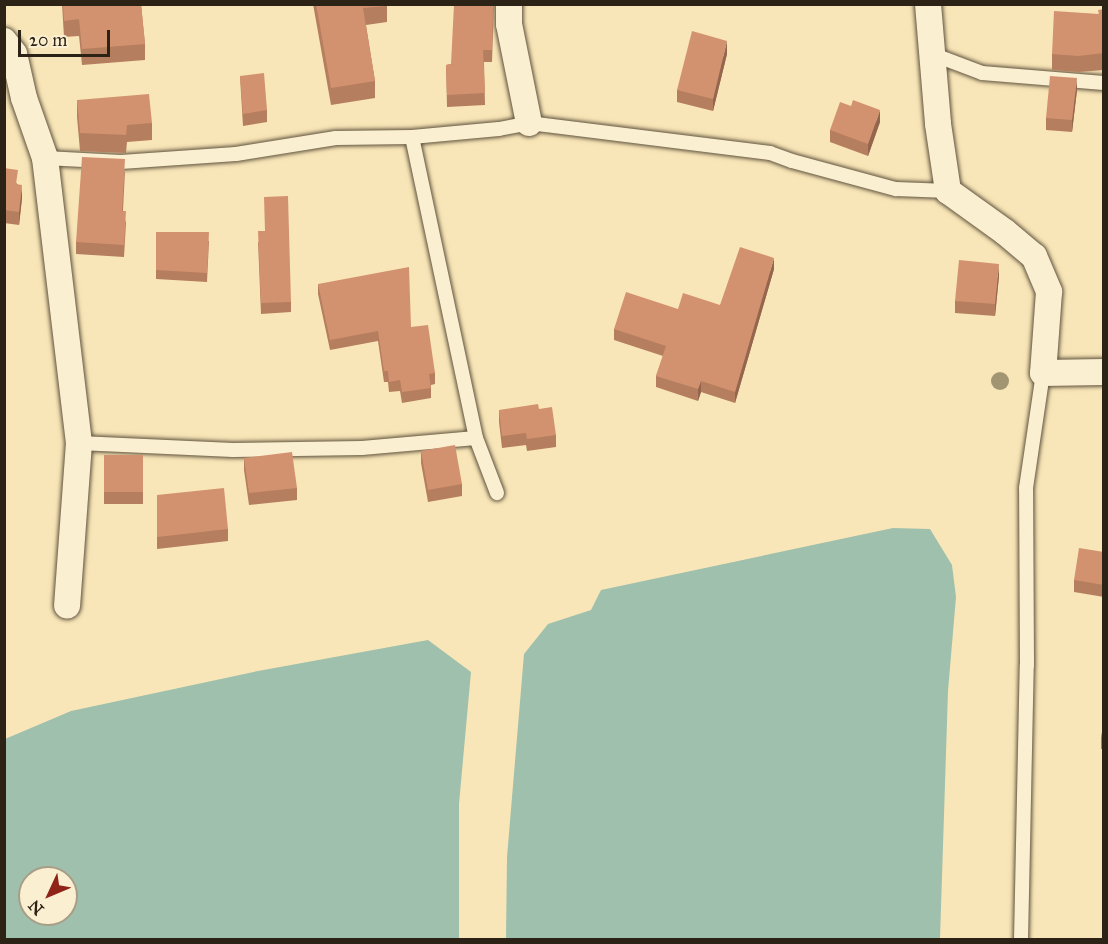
<!DOCTYPE html>
<style>
body{margin:0}
#map{position:relative;width:1108px;height:944px;overflow:hidden;background:#f9e6b8;font-family:"IM FELL Great Primer",serif}
div>[style]{position:absolute}
[style*='--x']{left:calc(var(--x)*1px);top:calc(var(--y)*1px);width:calc(var(--w)*1px);rotate:calc(var(--a)*1deg)}
.water>*{inset:0;background:#9ec0ac}
.roads{filter:drop-shadow(0 0 2px #5f533e) drop-shadow(0 0 2px #5f533e)}
.lane>*{height:14px;margin:-7px;padding:0 7px;transform-origin:7px;border-radius:7px;background:#fbefd1}
.street>*{height:26px;margin:-13px;padding:0 13px;transform-origin:13px;border-radius:13px;background:#fbefd1}
.trees>*{width:18px;height:18px;margin:-9px;border-radius:50%;background:#a19572}
.wall>*{inset:0;background:#b57e5f}
.shaded-wall>*{inset:0;background:#94664e}
.building>*{inset:0;background:#d3926f}
span{translate:-50% -50%;white-space:nowrap;text-align:center;line-height:1.15;-webkit-text-stroke:5px #fbefd1;paint-order:stroke}
.frame{position:absolute;inset:0;border:6px solid #2c2215;pointer-events:none}
.north{position:absolute;left:18px;top:866px;width:60px;height:60px;box-sizing:border-box;background:#fbefd1;border:2px solid #a89d86;border-radius:50%;rotate:226deg;font-size:16px;font-weight:700;line-height:24px;text-align:center;color:#2c2215}
.north::after{content:'';display:block;margin:auto;width:21px;height:27px;background:#8f2418;clip-path:polygon(50% 0,100% 100%,50% 72%,0 100%)}
.scale{position:absolute;left:18px;top:30px;width:92px;height:27px;box-sizing:border-box;border:3px solid #2c2215;border-top:0;padding-left:8px;font-size:18px;line-height:21px;white-space:nowrap;color:#2c2215;-webkit-text-stroke:4px #fbefd1;paint-order:stroke}
</style>
<div id="map">
<div class="water">
<div style="clip-path:polygon(893px 528px,930px 529px,952px 565px,956px 597px,948px 691px,940px 939px,506px 939px,507px 857px,524px 654px,548px 624px,591px 610px,601px 590px)"></div>
<div style="clip-path:polygon(evenodd,428px 640px,471px 672px,459px 804px,459px 939px,5px 939px,5px 739px,71px 711px,258px 671px,428px 640px,30px 878px,66px 878px,66px 914px,30px 914px,30px 878px)"></div>
</div>
<div class="roads">
<div class="lane">
<div style="--x:932;--y:54;--w:53;--a:20.8"></div>
<div style="--x:982;--y:73;--w:122;--a:4.7"></div>
<div style="--x:412;--y:137;--w:308;--a:78"></div>
<div style="--x:476;--y:438;--w:59;--a:69.1"></div>
<div style="--x:45;--y:158;--w:76;--a:3"></div>
<div style="--x:121;--y:162;--w:115;--a:-4"></div>
<div style="--x:236;--y:154;--w:101;--a:-9.1"></div>
<div style="--x:336;--y:138;--w:76;--a:-0.8"></div>
<div style="--x:412;--y:137;--w:87;--a:-5.3"></div>
<div style="--x:499;--y:129;--w:31;--a:-11"></div>
<div style="--x:529;--y:123;--w:243;--a:7.1"></div>
<div style="--x:770;--y:153;--w:23;--a:20"></div>
<div style="--x:792;--y:161;--w:108;--a:15.1"></div>
<div style="--x:896;--y:189;--w:52;--a:2.2"></div>
<div style="--x:79;--y:443;--w:154;--a:2.6"></div>
<div style="--x:233;--y:450;--w:129;--a:-0.9"></div>
<div style="--x:362;--y:448;--w:114;--a:-5"></div>
<div style="--x:1021;--y:940;--w:275;--a:-88.8"></div>
<div style="--x:1027;--y:665;--w:177;--a:-90.3"></div>
<div style="--x:1026;--y:488;--w:116;--a:-81.6"></div>
</div>
<div class="street">
<div style="--x:509;--y:4;--w:20;--a:90"></div>
<div style="--x:509;--y:24;--w:101;--a:78.6"></div>
<div style="--x:928;--y:4;--w:120;--a:85.2"></div>
<div style="--x:938;--y:124;--w:68;--a:81.5"></div>
<div style="--x:948;--y:191;--w:70;--a:35.7"></div>
<div style="--x:1005;--y:232;--w:38;--a:40"></div>
<div style="--x:1034;--y:256;--w:39;--a:67"></div>
<div style="--x:1049;--y:292;--w:81;--a:94.2"></div>
<div style="--x:1043;--y:373;--w:61;--a:-0.9"></div>
<div style="--x:4;--y:41;--w:16;--a:52"></div>
<div style="--x:14;--y:54;--w:45;--a:77.2"></div>
<div style="--x:24;--y:98;--w:64;--a:70.7"></div>
<div style="--x:45;--y:158;--w:287;--a:83.2"></div>
<div style="--x:79;--y:443;--w:163;--a:94.2"></div>
</div>
</div>
<div class="trees">
<div style="left:1000px;top:381px"></div>
</div>
<div class="wall">
<div style="clip-path:polygon(62px 4px,141px 4px,145px 44px,145px 60px,82px 65px,79px 36px,64px 37px)"></div>
<div style="clip-path:polygon(313px 4px,387px 4px,387px 22px,366px 25px,375px 81px,375px 98px,331px 105px)"></div>
<div style="clip-path:polygon(494px 4px,492px 62px,484px 62px,485px 105px,447px 107px,446px 65px,451px 64px)"></div>
<div style="clip-path:polygon(1104px 9px,1104px 70px,1078px 72px,1052px 70px,1052px 54px)"></div>
<div style="clip-path:polygon(727px 54px,713px 111px,677px 102px,677px 90px)"></div>
<div style="clip-path:polygon(240px 76px,267px 110px,267px 122px,243px 126px)"></div>
<div style="clip-path:polygon(1077px 90px,1072px 132px,1046px 130px,1046px 118px)"></div>
<div style="clip-path:polygon(77px 100px,152px 123px,152px 140px,127px 142px,126px 153px,80px 151px,77px 117px)"></div>
<div style="clip-path:polygon(880px 122px,868px 156px,830px 142px,830px 130px)"></div>
<div style="clip-path:polygon(4px 168px,18px 185px,22px 198px,19px 225px,4px 223px)"></div>
<div style="clip-path:polygon(125px 171px,123px 211px,126px 223px,124px 257px,76px 254px,76px 242px)"></div>
<div style="clip-path:polygon(156px 232px,209px 241px,207px 282px,156px 279px)"></div>
<div style="clip-path:polygon(258px 241px,291px 302px,291px 312px,261px 314px)"></div>
<div style="clip-path:polygon(774px 269px,735px 403px,701px 392px,698px 401px,656px 387px,656px 376px,663px 356px,614px 340px,614px 329px,678px 309px,720px 305px)"></div>
<div style="clip-path:polygon(999px 276px,995px 316px,955px 313px,955px 301px)"></div>
<div style="clip-path:polygon(318px 284px,411px 327px,435px 373px,435px 384px,431px 385px,431px 398px,402px 403px,400px 391px,389px 392px,388px 382px,384px 382px,378px 341px,330px 350px,318px 294px)"></div>
<div style="clip-path:polygon(539px 409px,556px 435px,556px 447px,527px 451px,526px 445px,502px 448px,499px 422px,499px 410px)"></div>
<div style="clip-path:polygon(421px 451px,462px 484px,462px 496px,428px 502px,421px 463px)"></div>
<div style="clip-path:polygon(104px 455px,143px 455px,143px 504px,104px 504px)"></div>
<div style="clip-path:polygon(244px 458px,297px 488px,297px 500px,249px 505px,244px 470px)"></div>
<div style="clip-path:polygon(157px 495px,228px 529px,228px 541px,157px 549px)"></div>
<div style="clip-path:polygon(1104px 552px,1104px 597px,1074px 592px,1074px 580px)"></div>
<div style="clip-path:polygon(1104px 724px,1104px 749px,1101px 749px,1101px 737px)"></div>
</div>
<div class="shaded-wall">
<div style="clip-path:polygon(727px 41px,727px 54px,713px 111px,713px 99px)"></div>
<div style="clip-path:polygon(1077px 78px,1077px 90px,1072px 132px,1072px 120px)"></div>
<div style="clip-path:polygon(880px 110px,880px 122px,868px 156px,868px 144px)"></div>
<div style="clip-path:polygon(22px 185px,22px 198px,19px 225px,19px 212px)"></div>
<div style="clip-path:polygon(774px 258px,774px 269px,735px 403px,735px 392px)"></div>
<div style="clip-path:polygon(999px 264px,999px 276px,995px 316px,995px 304px)"></div>
<div style="clip-path:polygon(701px 381px,701px 392px,698px 401px,698px 389px)"></div>
</div>
<div class="building">
<div style="clip-path:polygon(63px 4px,141px 4px,145px 44px,82px 49px,79px 19px,64px 21px)"></div>
<div style="clip-path:polygon(316px 4px,387px 4px,387px 6px,363px 8px,375px 81px,331px 88px)"></div>
<div style="clip-path:polygon(454px 4px,493px 4px,492px 50px,483px 50px,485px 93px,447px 95px,446px 65px,451px 64px)"></div>
<div style="clip-path:polygon(1104px 9px,1104px 53px,1078px 56px,1052px 54px,1054px 11px,1099px 14px,1098px 10px)"></div>
<div style="clip-path:polygon(692px 31px,727px 41px,713px 99px,677px 90px)"></div>
<div style="clip-path:polygon(264px 73px,267px 110px,243px 114px,240px 76px)"></div>
<div style="clip-path:polygon(1050px 76px,1077px 78px,1072px 120px,1046px 118px)"></div>
<div style="clip-path:polygon(149px 94px,152px 123px,127px 125px,126px 135px,80px 133px,77px 100px)"></div>
<div style="clip-path:polygon(853px 100px,880px 110px,868px 144px,830px 130px,840px 102px,851px 106px)"></div>
<div style="clip-path:polygon(82px 157px,125px 159px,122px 211px,126px 211px,124px 245px,76px 242px)"></div>
<div style="clip-path:polygon(4px 168px,18px 170px,16px 184px,22px 185px,19px 212px,4px 210px)"></div>
<div style="clip-path:polygon(288px 196px,291px 302px,261px 303px,258px 231px,265px 231px,264px 197px)"></div>
<div style="clip-path:polygon(156px 232px,209px 232px,207px 273px,156px 270px)"></div>
<div style="clip-path:polygon(740px 247px,774px 258px,735px 392px,701px 381px,698px 389px,656px 376px,666px 346px,614px 329px,626px 292px,678px 309px,683px 293px,720px 305px)"></div>
<div style="clip-path:polygon(959px 260px,999px 264px,995px 304px,955px 301px)"></div>
<div style="clip-path:polygon(409px 267px,411px 327px,428px 325px,435px 373px,429px 374px,431px 388px,402px 392px,400px 380px,389px 382px,388px 371px,384px 371px,378px 331px,330px 340px,318px 284px)"></div>
<div style="clip-path:polygon(538px 404px,539px 409px,552px 407px,556px 435px,527px 439px,526px 433px,502px 436px,499px 410px)"></div>
<div style="clip-path:polygon(455px 445px,462px 484px,428px 490px,421px 451px)"></div>
<div style="clip-path:polygon(292px 452px,297px 488px,249px 493px,244px 458px)"></div>
<div style="clip-path:polygon(104px 455px,143px 455px,143px 492px,104px 492px)"></div>
<div style="clip-path:polygon(224px 488px,228px 529px,157px 537px,157px 495px)"></div>
<div style="clip-path:polygon(1079px 548px,1104px 552px,1104px 585px,1074px 580px)"></div>
<div style="clip-path:polygon(1104px 724px,1104px 737px,1101px 737px)"></div>
</div>
<div class="frame"></div>
<div class="north">N</div>
<div class="scale">20 m</div>
</div>
